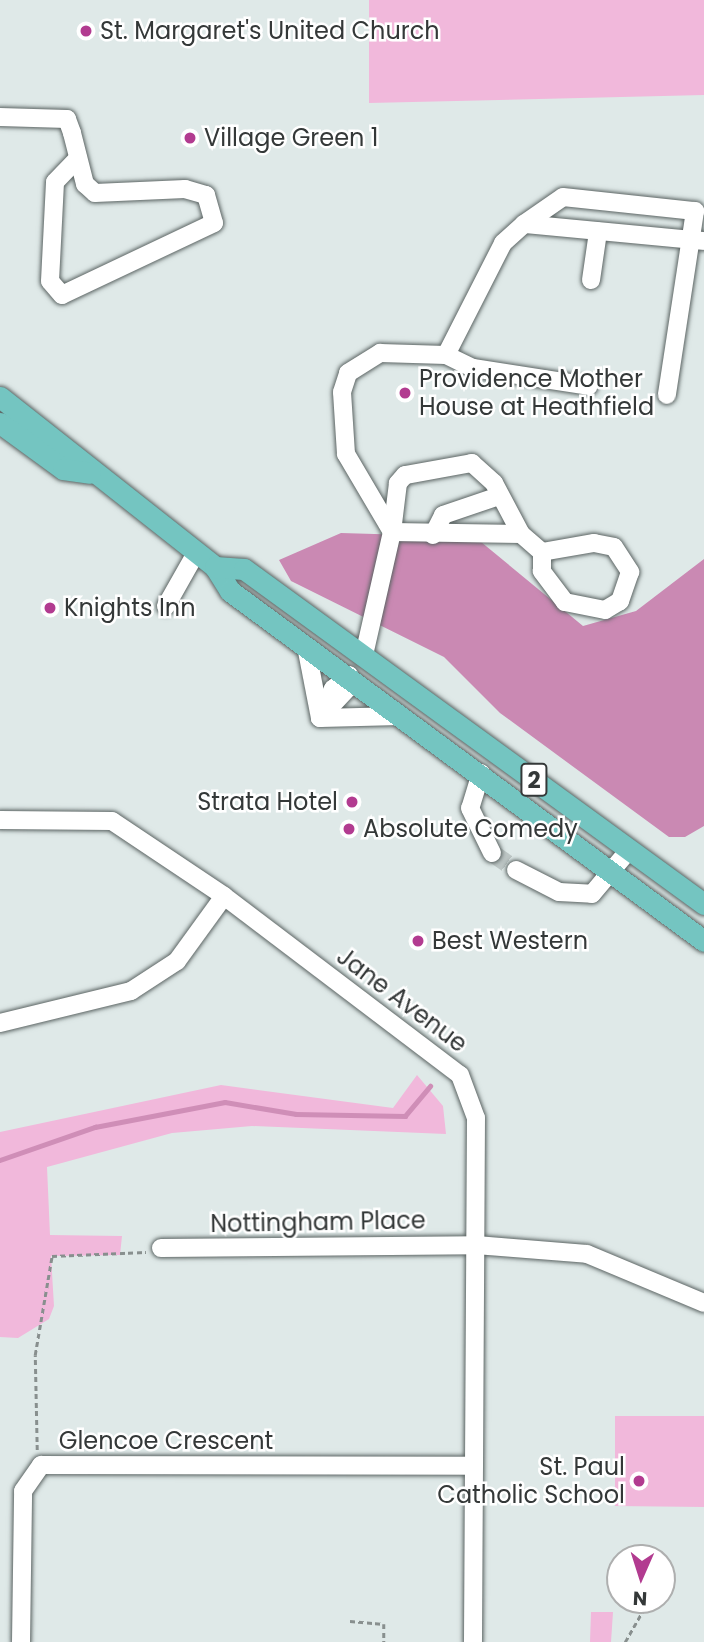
<!DOCTYPE html>
<style>
body{margin:0}
#map{position:relative;width:704px;height:1642px;overflow:hidden;background:#dfe9e8;font-family:Poppins,sans-serif}
div>[style]{position:absolute}
[style*='--x']{left:calc(var(--x)*1px);top:calc(var(--y)*1px);width:calc(var(--w)*1px);rotate:calc(var(--a)*1deg)}
.green>*{inset:0;background:#f1b8db}
.forest>*{inset:0;background:#ca89b3}
.stream>*{height:4.5px;margin:-2.25px;padding:0 2.25px;transform-origin:2.25px;border-radius:2.25px;background:#cf8eb7}
.minor-tunnel>*{height:18px;margin-top:-9px;transform-origin:0;background:repeating-linear-gradient(90deg,#bdc6c5 0 18px,transparent 0 27px)}
.path>*{height:2.5px;margin-top:-1.25px;transform-origin:0;background:repeating-linear-gradient(90deg,#888f8e 0 5px,transparent 0 8.5px)}
.roads{filter:drop-shadow(0 0 2px #5b6463) drop-shadow(0 0 2px #5b6463)}
.minor>*{height:18px;margin:-9px;padding:0 9px;transform-origin:9px;border-radius:9px;background:#fff}
.major>*{height:21px;margin:-10.5px;padding:0 10.5px;transform-origin:10.5px;border-radius:10.5px;background:#74c5c1}
.dots>*{width:19px;height:19px;translate:-50% -50%;box-sizing:border-box;border:4px solid #fff;border-radius:50%}
span{translate:-50% -50%;white-space:nowrap;text-align:center;line-height:1.15;-webkit-text-stroke:5px #fff;paint-order:stroke}
.shield-label span{padding:2px 5px;background:#fff;border:2px solid;border-radius:5px;-webkit-text-stroke-width:0}
.shield-label{font-size:23px;color:#343838;font-weight:700}
.poi-label{font-size:24px;color:#343838}
.left{translate:0 -50%;text-align:left}
.right{translate:-100% -50%;text-align:right}
.street-label{font-size:24px;color:#343838}
.north{position:absolute;left:606px;top:1544px;width:70px;height:70px;box-sizing:border-box;background:#fff;border:2px solid #aeafaf;border-radius:50%;rotate:183deg;font-size:19px;font-weight:700;line-height:28px;text-align:center;color:#343838}
.north::after{content:'';display:block;margin:auto;width:24px;height:32px;background:#b23b90;clip-path:polygon(50% 0,100% 100%,50% 72%,0 100%)}
</style>
<div id="map">
<div class="green">
<div style="clip-path:polygon(369px 0,704px 0,704px 95px,369px 103px)"></div>
<div style="clip-path:polygon(417px 1075px,443px 1106px,446px 1134px,252px 1126px,172px 1133px,47px 1167px,50px 1235px,122px 1236px,120px 1255px,51px 1256px,54px 1306px,49px 1319px,18px 1338px,0 1337px,0 1132px,221px 1085px,393px 1108px)"></div>
<div style="clip-path:polygon(615px 1416px,704px 1416px,704px 1507px,615px 1506px)"></div>
<div style="clip-path:polygon(591px 1612px,613px 1612px,611px 1642px,590px 1642px)"></div>
</div>
<div class="forest">
<div style="clip-path:polygon(341px 533px,475px 537px,583px 626px,636px 611px,704px 559px,704px 826px,685px 837px,669px 837px,500px 713px,444px 657px,291px 581px,279px 560px)"></div>
</div>
<div class="stream">
<div style="--x:0;--y:1160;--w:101;--a:-19.2"></div>
<div style="--x:95;--y:1127;--w:132;--a:-10.9"></div>
<div style="--x:225;--y:1102;--w:72;--a:9.6"></div>
<div style="--x:296;--y:1114;--w:109;--a:1.1"></div>
<div style="--x:405;--y:1116;--w:39;--a:-50"></div>
</div>
<div class="minor-tunnel">
<div style="--x:492;--y:853;--w:29;--a:35"></div>
</div>
<div class="path">
<div style="--x:37;--y:1450;--w:95;--a:-91.2"></div>
<div style="--x:35;--y:1355;--w:100;--a:-80.3"></div>
<div style="--x:52;--y:1256;--w:94;--a:-2.4"></div>
<div style="--x:350;--y:1621;--w:34;--a:5"></div>
<div style="--x:384;--y:1624;--w:18;--a:90"></div>
<div style="--x:625;--y:1642;--w:48;--a:-60.3"></div>
</div>
<div class="roads">
<div class="minor">
<div style="--x:0;--y:117;--w:67;--a:1.7"></div>
<div style="--x:67;--y:119;--w:15;--a:70"></div>
<div style="--x:72;--y:133;--w:53;--a:75.7"></div>
<div style="--x:85;--y:184;--w:13;--a:42"></div>
<div style="--x:95;--y:193;--w:90;--a:-2.5"></div>
<div style="--x:185;--y:189;--w:22;--a:16"></div>
<div style="--x:206;--y:195;--w:29;--a:74"></div>
<div style="--x:214;--y:223;--w:168;--a:154.7"></div>
<div style="--x:62;--y:295;--w:18;--a:-131"></div>
<div style="--x:50;--y:281;--w:99;--a:-87.1"></div>
<div style="--x:55;--y:182;--w:33;--a:-46"></div>
<div style="--x:524;--y:224;--w:47;--a:-34.7"></div>
<div style="--x:563;--y:197;--w:133;--a:6.1"></div>
<div style="--x:695;--y:211;--w:186;--a:98.7"></div>
<div style="--x:591;--y:280;--w:49;--a:-81.7"></div>
<div style="--x:446;--y:355;--w:30;--a:26"></div>
<div style="--x:473;--y:368;--w:117;--a:8.8"></div>
<div style="--x:521;--y:534;--w:58;--a:-117.9"></div>
<div style="--x:494;--y:483;--w:30;--a:-138"></div>
<div style="--x:472;--y:463;--w:68;--a:169.8"></div>
<div style="--x:405;--y:475;--w:11;--a:131"></div>
<div style="--x:398;--y:483;--w:49;--a:97"></div>
<div style="--x:392;--y:532;--w:129;--a:0.9"></div>
<div style="--x:521;--y:534;--w:28;--a:41"></div>
<div style="--x:433;--y:535;--w:22;--a:-63"></div>
<div style="--x:443;--y:515;--w:56;--a:-18.8"></div>
<div style="--x:594;--y:543;--w:20;--a:11"></div>
<div style="--x:614;--y:547;--w:30;--a:57"></div>
<div style="--x:630;--y:572;--w:31;--a:109"></div>
<div style="--x:620;--y:601;--w:17;--a:149"></div>
<div style="--x:605;--y:610;--w:41;--a:-168.7"></div>
<div style="--x:565;--y:602;--w:39;--a:-127"></div>
<div style="--x:542;--y:571;--w:19;--a:-90"></div>
<div style="--x:542;--y:552;--w:53;--a:-9.8"></div>
<div style="--x:166;--y:606;--w:61;--a:-60.5"></div>
<div style="--x:306;--y:646;--w:73;--a:79"></div>
<div style="--x:364;--y:655;--w:126;--a:-77.2"></div>
<div style="--x:392;--y:532;--w:91;--a:-120.5"></div>
<div style="--x:346;--y:454;--w:62;--a:-93.7"></div>
<div style="--x:342;--y:392;--w:20;--a:-72"></div>
<div style="--x:348;--y:373;--w:38;--a:-32"></div>
<div style="--x:380;--y:353;--w:66;--a:1.7"></div>
<div style="--x:446;--y:355;--w:126;--a:-63"></div>
<div style="--x:503;--y:243;--w:28;--a:-42"></div>
<div style="--x:524;--y:224;--w:181;--a:5.4"></div>
<div style="--x:349;--y:675;--w:13;--a:94"></div>
<div style="--x:348;--y:688;--w:41;--a:133"></div>
<div style="--x:320;--y:718;--w:32;--a:-66"></div>
<div style="--x:333;--y:689;--w:21;--a:-41"></div>
<div style="--x:320;--y:718;--w:80;--a:-1.4"></div>
<div style="--x:481;--y:773;--w:37;--a:107"></div>
<div style="--x:470;--y:808;--w:50;--a:63.9"></div>
<div style="--x:0;--y:820;--w:112;--a:0.5"></div>
<div style="--x:112;--y:821;--w:135;--a:33.8"></div>
<div style="--x:224;--y:896;--w:296;--a:37.2"></div>
<div style="--x:460;--y:1075;--w:46;--a:69.6"></div>
<div style="--x:476;--y:1118;--w:524;--a:90.33"></div>
<div style="--x:516;--y:870;--w:48;--a:27.1"></div>
<div style="--x:559;--y:892;--w:33;--a:3"></div>
<div style="--x:592;--y:894;--w:57;--a:-49.9"></div>
<div style="--x:0;--y:1023;--w:135;--a:-13.7"></div>
<div style="--x:131;--y:991;--w:55;--a:-33.1"></div>
<div style="--x:177;--y:961;--w:80;--a:-54.1"></div>
<div style="--x:161;--y:1248;--w:315;--a:-0.5"></div>
<div style="--x:476;--y:1245;--w:111;--a:4.6"></div>
<div style="--x:587;--y:1254;--w:127;--a:22.7"></div>
<div style="--x:21;--y:1642;--w:151;--a:-89.2"></div>
<div style="--x:23;--y:1491;--w:32;--a:-55"></div>
<div style="--x:41;--y:1465;--w:433;--a:0.1"></div>
</div>
<div class="major">
<div style="--x:0;--y:397;--w:274;--a:38.3"></div>
<div style="--x:215;--y:567;--w:28;--a:58"></div>
<div style="--x:230;--y:591;--w:589;--a:36.44"></div>
<div style="--x:0;--y:423;--w:78;--a:36.1"></div>
<div style="--x:63;--y:469;--w:27;--a:8"></div>
<div style="--x:215;--y:567;--w:29;--a:4"></div>
<div style="--x:244;--y:569;--w:569;--a:36.06"></div>
</div>
</div>
<div class="dots">
<div style="left:86px;top:31px;background:#b23b90"></div>
<div style="left:190px;top:138px;background:#b23b90"></div>
<div style="left:405px;top:393px;background:#b23b90"></div>
<div style="left:50px;top:608px;background:#b23b90"></div>
<div style="left:352px;top:802px;background:#b23b90"></div>
<div style="left:349px;top:829px;background:#b23b90"></div>
<div style="left:418px;top:941px;background:#b23b90"></div>
<div style="left:639px;top:1481px;background:#b23b90"></div>
</div>
<div class="shield-label">
<span style="left:534px;top:780px">2</span>
</div>
<div class="poi-label">
<span class="left" style="left:100px;top:31px">St. Margaret's United Church</span>
<span class="left" style="left:204px;top:138px">Village Green 1</span>
<span class="left" style="left:419px;top:393px">Providence Mother<br>House at Heathfield</span>
<span class="left" style="left:64px;top:608px">Knights Inn</span>
<span class="right" style="left:338px;top:802px">Strata Hotel</span>
<span class="left" style="left:363px;top:829px">Absolute Comedy</span>
<span class="left" style="left:432px;top:941px">Best Western</span>
<span class="right" style="left:625px;top:1481px">St. Paul<br>Catholic School</span>
</div>
<div class="street-label">
<span style="left:402px;top:1000px;rotate:37deg">Jane Avenue</span>
<span style="left:318px;top:1222px;rotate:-1deg">Nottingham Place</span>
<span style="left:166px;top:1441px">Glencoe Crescent</span>
</div>
<div class="north">N</div>
</div>
